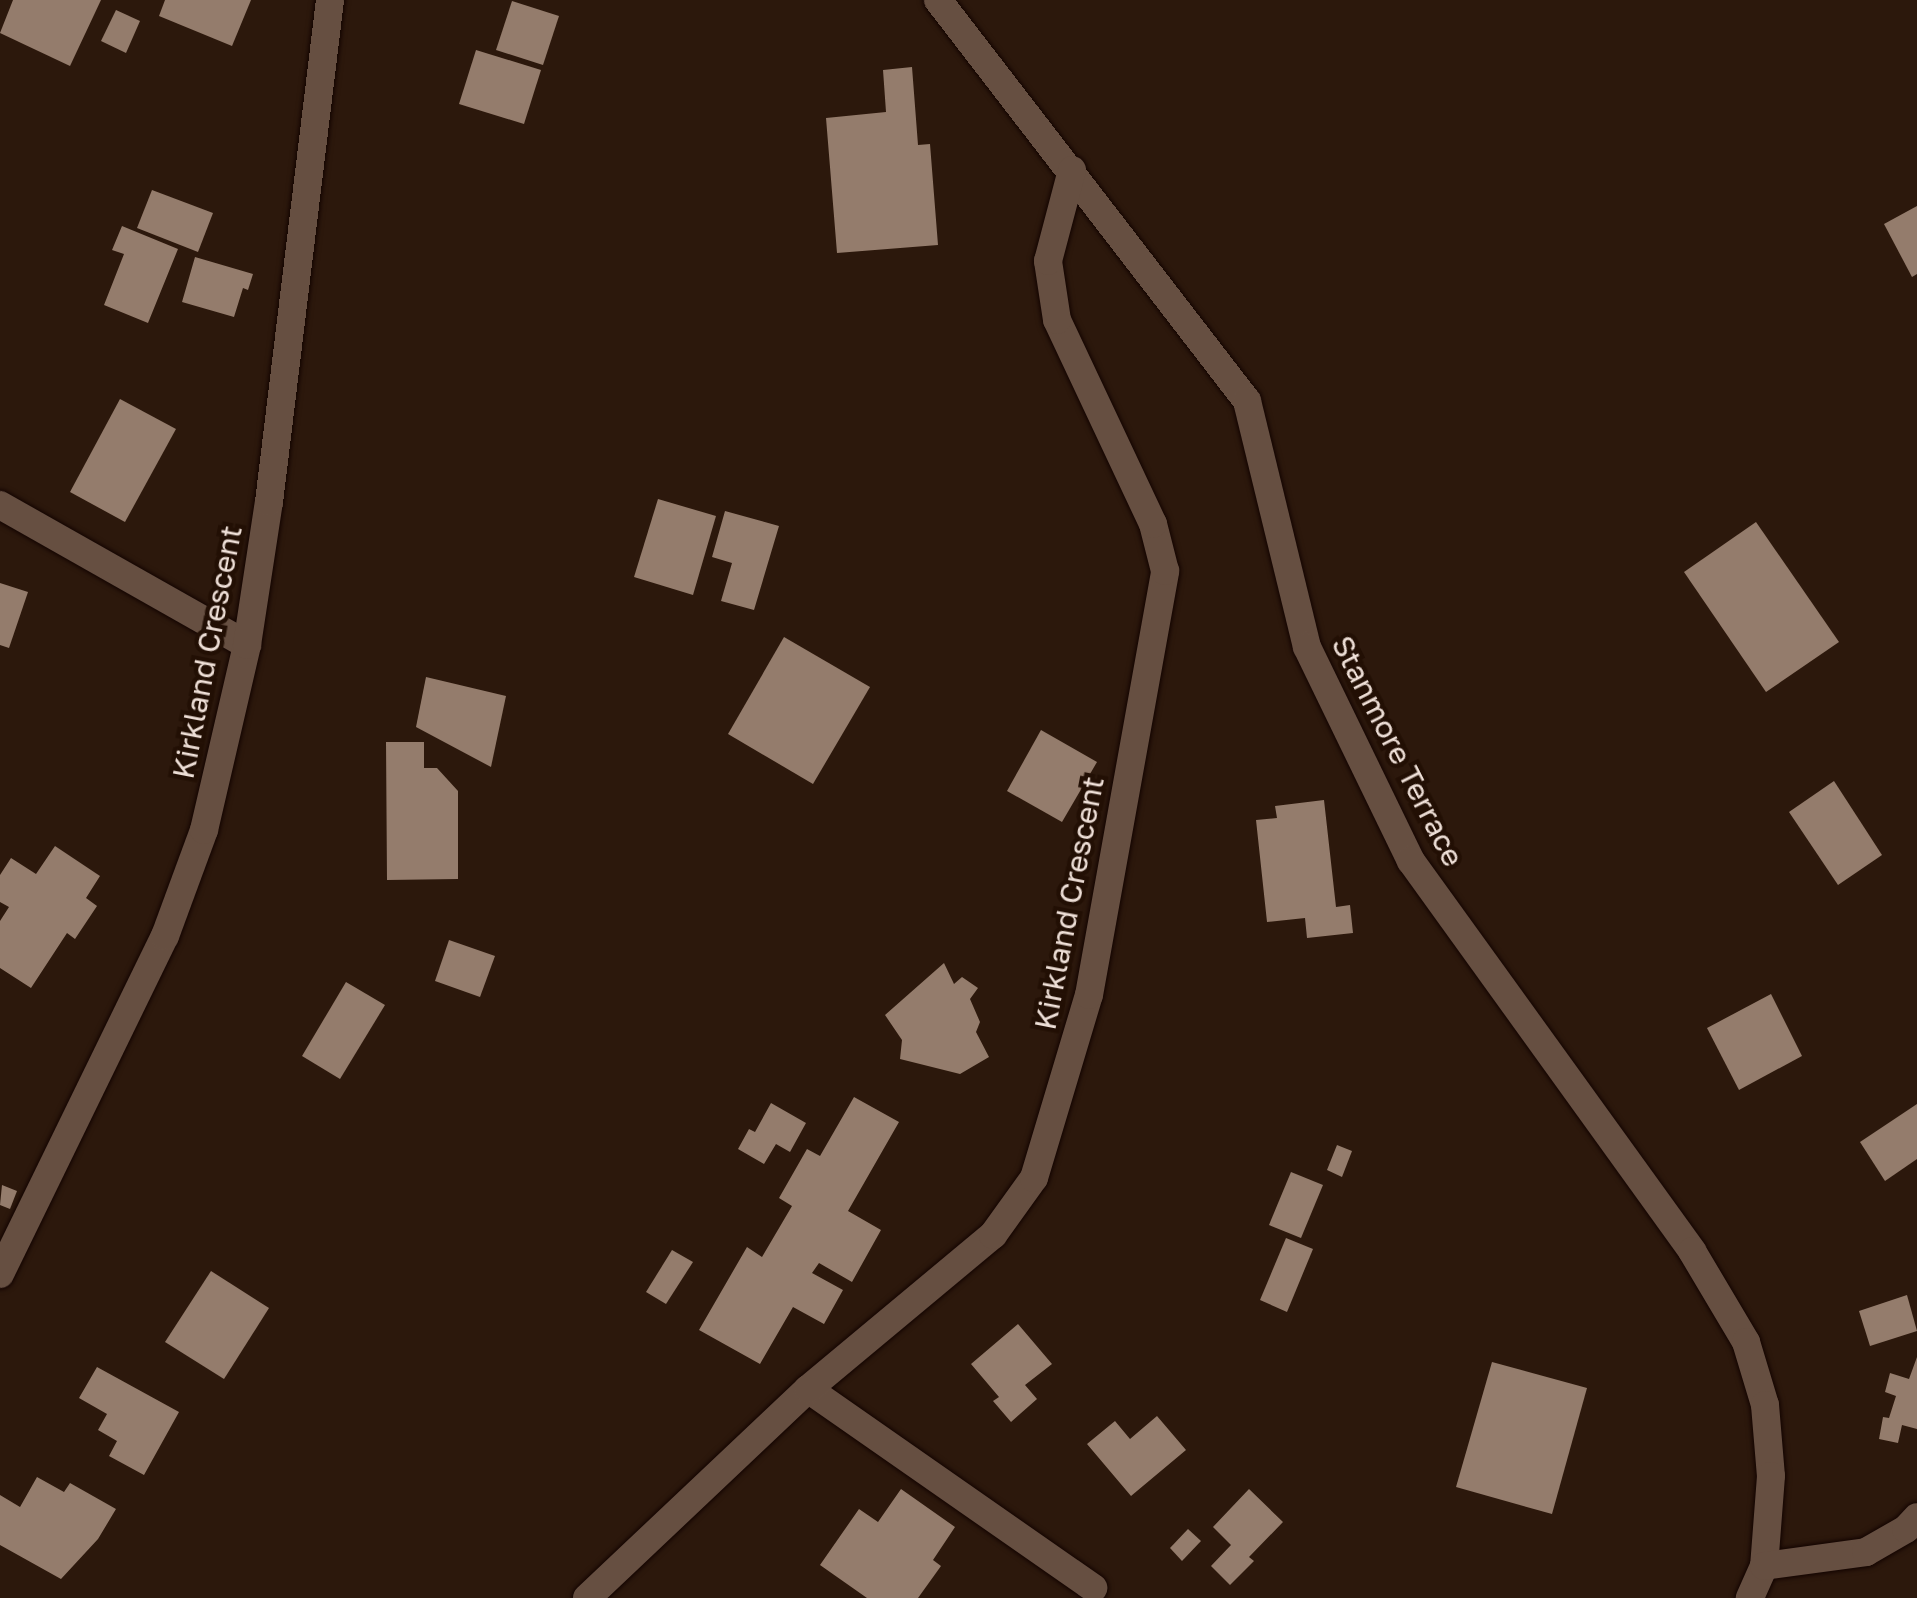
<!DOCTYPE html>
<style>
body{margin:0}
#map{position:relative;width:1917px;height:1598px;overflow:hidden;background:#2c180c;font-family:"Golos Text",sans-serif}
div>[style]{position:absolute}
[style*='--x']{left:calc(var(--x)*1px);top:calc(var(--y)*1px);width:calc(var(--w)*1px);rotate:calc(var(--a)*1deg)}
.building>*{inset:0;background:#947c6c}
.roads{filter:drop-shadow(0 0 2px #130400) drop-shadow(0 0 2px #130400)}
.street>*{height:28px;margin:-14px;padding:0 14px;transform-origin:14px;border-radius:14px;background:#664f41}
span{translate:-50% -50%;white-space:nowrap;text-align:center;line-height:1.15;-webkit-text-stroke:9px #220f04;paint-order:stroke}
.street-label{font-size:30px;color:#eedfd7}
</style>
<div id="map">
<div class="building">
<div style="clip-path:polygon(13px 0,101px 0,70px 66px,0 33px)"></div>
<div style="clip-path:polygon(165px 0,251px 0,232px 46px,159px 16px)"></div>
<div style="clip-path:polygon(512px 1px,559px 16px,543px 65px,496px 50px)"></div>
<div style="clip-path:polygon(116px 10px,140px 21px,126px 53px,101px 41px)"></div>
<div style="clip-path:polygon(476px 50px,541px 70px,524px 124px,459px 104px)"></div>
<div style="clip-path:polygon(912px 67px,918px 145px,930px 144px,938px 245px,837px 253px,826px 118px,886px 112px,883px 70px)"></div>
<div style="clip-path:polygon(152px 190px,213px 213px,198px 252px,137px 228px)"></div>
<div style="clip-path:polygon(1917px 206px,1917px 274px,1912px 277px,1884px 224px)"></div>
<div style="clip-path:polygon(122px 226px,178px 249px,148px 323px,104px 305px,124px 254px,112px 250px)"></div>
<div style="clip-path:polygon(195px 257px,253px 274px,248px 290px,243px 288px,234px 317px,182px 302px)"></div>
<div style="clip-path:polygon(120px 399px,176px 429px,125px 522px,70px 492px)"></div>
<div style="clip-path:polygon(658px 499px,716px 516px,693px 595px,634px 577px)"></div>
<div style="clip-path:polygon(725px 511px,779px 526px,754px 610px,721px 601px,732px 563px,712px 557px)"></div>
<div style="clip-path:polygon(1756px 522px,1839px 642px,1766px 692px,1684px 572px)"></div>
<div style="clip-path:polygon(0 583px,28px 592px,9px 648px,0 645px)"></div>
<div style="clip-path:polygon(784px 637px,870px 687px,813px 784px,728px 734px)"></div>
<div style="clip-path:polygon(426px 677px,506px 696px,491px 767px,416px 727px)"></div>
<div style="clip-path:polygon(1041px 730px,1097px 762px,1062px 822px,1007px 791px)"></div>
<div style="clip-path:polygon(386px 742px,424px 742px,424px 768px,437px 768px,458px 791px,458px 879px,387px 880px)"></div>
<div style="clip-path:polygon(1834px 781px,1882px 855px,1838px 885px,1789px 812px)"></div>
<div style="clip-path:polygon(1324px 800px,1336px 907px,1350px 905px,1353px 933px,1307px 938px,1305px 918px,1267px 922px,1256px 820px,1277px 818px,1275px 806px)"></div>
<div style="clip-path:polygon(55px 846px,100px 876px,86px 898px,97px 906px,75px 939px,67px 933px,31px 988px,0 968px,0 921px,9px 907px,0 902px,0 875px,11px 858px,36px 874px)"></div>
<div style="clip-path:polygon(449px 940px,495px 956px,480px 997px,435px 981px)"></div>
<div style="clip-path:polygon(944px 963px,954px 984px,962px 977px,978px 988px,970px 999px,980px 1022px,976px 1032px,989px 1057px,960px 1074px,900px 1059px,902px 1040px,885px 1015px)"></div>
<div style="clip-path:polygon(346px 982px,385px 1005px,340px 1079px,302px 1056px)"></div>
<div style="clip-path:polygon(1771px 994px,1802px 1056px,1739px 1090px,1707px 1028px)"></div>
<div style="clip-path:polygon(854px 1097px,899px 1122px,848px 1211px,881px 1230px,852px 1282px,819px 1263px,812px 1273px,843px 1290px,824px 1324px,793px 1307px,760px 1364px,699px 1330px,747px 1247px,762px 1257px,792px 1206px,779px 1198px,807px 1149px,820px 1156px)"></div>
<div style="clip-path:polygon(771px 1103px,806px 1123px,790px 1152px,776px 1144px,764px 1164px,738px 1149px,749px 1129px,755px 1132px)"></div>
<div style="clip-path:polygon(1917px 1104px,1917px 1159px,1885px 1181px,1860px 1142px)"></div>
<div style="clip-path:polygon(1337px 1145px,1352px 1151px,1342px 1177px,1327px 1170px)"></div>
<div style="clip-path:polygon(1291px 1172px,1323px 1185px,1301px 1238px,1269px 1225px)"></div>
<div style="clip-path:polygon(2px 1185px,17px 1191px,10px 1209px,0 1205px)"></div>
<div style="clip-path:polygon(1286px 1238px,1313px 1249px,1287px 1312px,1260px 1300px)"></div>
<div style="clip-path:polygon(672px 1250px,693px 1262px,666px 1304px,646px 1292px)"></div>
<div style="clip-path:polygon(211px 1271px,269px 1308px,224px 1379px,165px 1342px)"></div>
<div style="clip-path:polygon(1907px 1295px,1917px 1331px,1870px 1346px,1859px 1311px)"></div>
<div style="clip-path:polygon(1018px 1324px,1052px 1364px,1025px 1385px,1037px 1399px,1011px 1422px,993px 1401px,999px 1397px,971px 1364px)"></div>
<div style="clip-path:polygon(1917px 1357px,1917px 1429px,1902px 1425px,1898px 1443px,1879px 1439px,1883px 1417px,1889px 1418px,1896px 1396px,1885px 1392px,1890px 1373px,1909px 1379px)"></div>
<div style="clip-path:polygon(1492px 1362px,1587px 1388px,1552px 1514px,1456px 1487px)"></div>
<div style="clip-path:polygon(97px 1367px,179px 1412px,144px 1475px,109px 1456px,117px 1441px,98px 1430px,107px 1414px,79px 1398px)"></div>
<div style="clip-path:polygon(1157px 1416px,1186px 1450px,1131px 1496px,1087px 1444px,1115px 1421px,1130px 1439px)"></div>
<div style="clip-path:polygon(37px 1477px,64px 1492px,70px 1483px,116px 1509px,98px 1539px,61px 1579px,0 1545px,0 1495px,20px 1507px)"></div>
<div style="clip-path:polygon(901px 1489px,955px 1527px,933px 1560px,941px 1566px,918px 1598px,867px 1598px,820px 1565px,859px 1509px,878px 1522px)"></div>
<div style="clip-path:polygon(1249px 1489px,1283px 1522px,1249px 1557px,1254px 1561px,1230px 1585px,1211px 1566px,1231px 1545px,1213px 1527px)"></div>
<div style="clip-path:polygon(1188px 1529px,1201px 1541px,1182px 1561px,1170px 1548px)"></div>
</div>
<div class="roads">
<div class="street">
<div style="--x:938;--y:0;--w:506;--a:52.38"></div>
<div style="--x:1247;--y:401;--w:253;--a:76.3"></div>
<div style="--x:1307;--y:647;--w:238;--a:64.1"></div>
<div style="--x:1411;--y:861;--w:481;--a:54.2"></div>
<div style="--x:1692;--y:1251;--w:106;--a:59.3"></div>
<div style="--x:1746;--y:1342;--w:66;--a:73.2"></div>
<div style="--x:1765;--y:1405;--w:71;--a:85.2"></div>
<div style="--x:1771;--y:1476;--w:90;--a:94.4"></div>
<div style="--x:1764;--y:1566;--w:35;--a:114"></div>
<div style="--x:0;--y:505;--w:284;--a:29.5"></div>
<div style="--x:0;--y:1274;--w:376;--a:-64"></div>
<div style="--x:165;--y:936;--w:113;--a:-69.8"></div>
<div style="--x:204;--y:830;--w:190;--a:-76.9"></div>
<div style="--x:247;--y:645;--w:145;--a:-81.3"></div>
<div style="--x:269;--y:502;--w:506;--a:-83.07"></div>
<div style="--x:808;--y:1389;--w:348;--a:34.9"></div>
<div style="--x:1764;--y:1566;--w:103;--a:-7.8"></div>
<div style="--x:1866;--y:1552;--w:46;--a:-29.9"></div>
<div style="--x:1906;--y:1529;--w:16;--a:-47"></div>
<div style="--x:587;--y:1598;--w:304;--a:-43.4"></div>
<div style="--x:808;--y:1389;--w:241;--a:-39.8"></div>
<div style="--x:993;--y:1235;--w:70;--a:-54.3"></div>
<div style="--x:1034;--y:1178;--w:191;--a:-73.3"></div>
<div style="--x:1089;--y:995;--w:431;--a:-79.8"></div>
<div style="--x:1165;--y:571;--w:49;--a:-104.3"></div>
<div style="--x:1153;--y:524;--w:225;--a:-115.2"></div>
<div style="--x:1057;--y:320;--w:60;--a:-98.7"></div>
<div style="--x:1048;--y:261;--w:94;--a:-75.2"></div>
</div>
</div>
<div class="street-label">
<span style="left:207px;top:652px;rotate:-79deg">Kirkland Crescent</span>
<span style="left:1398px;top:751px;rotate:63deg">Stanmore Terrace</span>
<span style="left:1069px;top:903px;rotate:-79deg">Kirkland Crescent</span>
</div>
</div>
